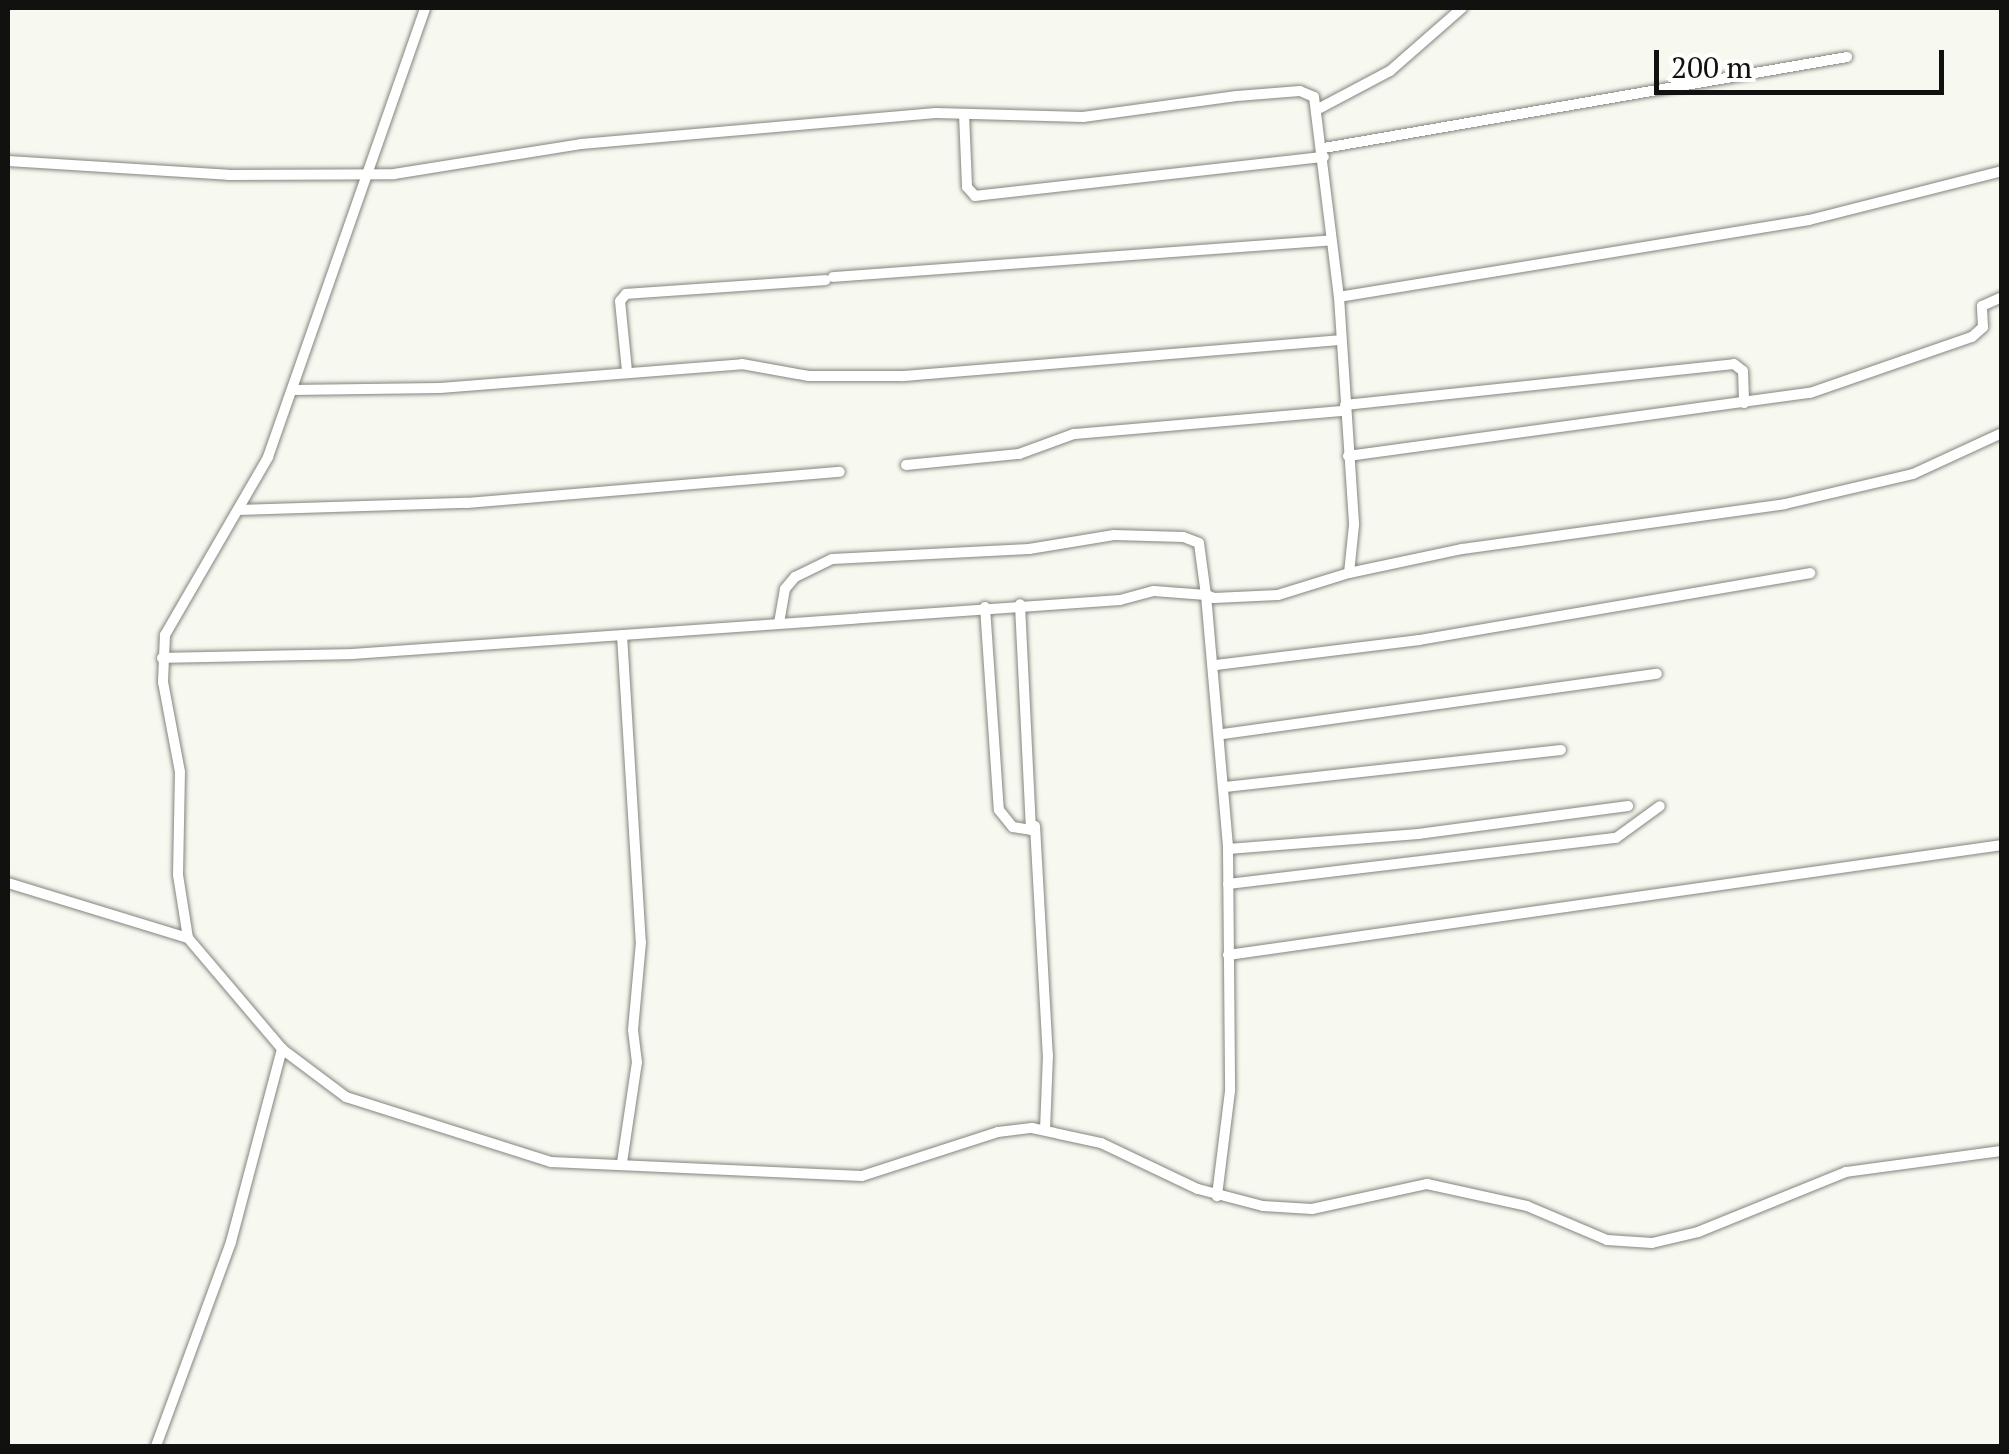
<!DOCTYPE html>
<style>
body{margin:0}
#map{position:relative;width:2009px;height:1454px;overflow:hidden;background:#f7f8f0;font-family:"PT Serif",serif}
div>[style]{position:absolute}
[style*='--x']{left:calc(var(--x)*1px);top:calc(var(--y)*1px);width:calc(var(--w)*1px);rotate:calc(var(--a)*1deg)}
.roads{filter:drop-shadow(0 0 2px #84847e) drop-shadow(0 0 2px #84847e)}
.minor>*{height:10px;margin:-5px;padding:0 5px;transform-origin:5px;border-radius:5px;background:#fff}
span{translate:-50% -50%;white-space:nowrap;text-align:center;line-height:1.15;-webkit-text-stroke:8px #fffffe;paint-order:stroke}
.frame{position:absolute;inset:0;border:10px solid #11110f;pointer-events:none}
.scale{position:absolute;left:1654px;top:50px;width:290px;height:45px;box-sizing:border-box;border:5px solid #11110f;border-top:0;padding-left:12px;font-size:30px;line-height:35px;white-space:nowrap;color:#11110f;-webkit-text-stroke:8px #fffffe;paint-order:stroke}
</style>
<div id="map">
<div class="roads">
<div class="minor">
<div style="--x:1320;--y:108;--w:79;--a:-27.9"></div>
<div style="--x:1390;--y:71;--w:96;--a:-41.2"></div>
<div style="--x:964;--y:114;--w:73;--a:87.6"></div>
<div style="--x:967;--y:187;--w:12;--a:48"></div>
<div style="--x:975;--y:196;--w:351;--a:-6.4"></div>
<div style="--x:1324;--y:148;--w:531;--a:-9.87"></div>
<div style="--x:8;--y:161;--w:220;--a:3.6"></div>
<div style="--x:228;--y:175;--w:166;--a:-0.3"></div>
<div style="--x:394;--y:174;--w:189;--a:-9.1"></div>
<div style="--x:581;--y:144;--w:356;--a:-5"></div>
<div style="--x:936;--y:113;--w:147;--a:1.6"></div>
<div style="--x:1083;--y:117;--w:155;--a:-7.8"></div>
<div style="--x:1237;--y:96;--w:63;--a:-4.5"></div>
<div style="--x:1300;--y:91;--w:15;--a:23"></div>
<div style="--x:1314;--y:97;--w:202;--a:82.9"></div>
<div style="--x:1339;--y:297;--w:228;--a:86.2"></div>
<div style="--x:1354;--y:525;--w:48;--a:95.9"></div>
<div style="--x:1349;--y:573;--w:74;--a:162.8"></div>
<div style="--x:1278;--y:595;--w:64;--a:177.3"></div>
<div style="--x:1214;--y:598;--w:9;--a:-159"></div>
<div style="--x:1206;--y:595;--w:52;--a:-97.7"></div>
<div style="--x:1199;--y:543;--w:17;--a:-159"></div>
<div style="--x:1183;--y:537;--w:69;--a:-178.3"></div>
<div style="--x:1114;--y:535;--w:86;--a:170.6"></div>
<div style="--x:1029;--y:549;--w:197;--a:177.1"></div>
<div style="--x:832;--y:559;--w:41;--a:154.1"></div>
<div style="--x:795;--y:577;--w:16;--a:130"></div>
<div style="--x:785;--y:589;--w:34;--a:100"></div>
<div style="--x:833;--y:277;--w:496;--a:-4.2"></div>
<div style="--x:1339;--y:297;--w:476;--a:-9.3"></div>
<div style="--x:1809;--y:220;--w:199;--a:-14.2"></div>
<div style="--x:627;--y:371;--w:70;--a:-95.7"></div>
<div style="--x:620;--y:301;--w:9;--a:-49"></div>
<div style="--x:626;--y:294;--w:200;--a:-4"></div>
<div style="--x:292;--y:390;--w:148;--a:-0.8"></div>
<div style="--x:440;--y:388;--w:303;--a:-4.5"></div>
<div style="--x:742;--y:364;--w:68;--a:10.2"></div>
<div style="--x:809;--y:376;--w:94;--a:0"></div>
<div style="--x:903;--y:376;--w:439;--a:-4.7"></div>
<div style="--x:1345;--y:405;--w:391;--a:-6"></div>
<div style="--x:1734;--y:364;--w:11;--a:38"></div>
<div style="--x:1743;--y:371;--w:32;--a:88"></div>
<div style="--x:1348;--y:456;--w:466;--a:-7.8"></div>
<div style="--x:1810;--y:393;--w:171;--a:-19.1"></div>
<div style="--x:1972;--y:337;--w:15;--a:-42"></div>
<div style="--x:1983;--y:327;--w:21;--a:-93"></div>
<div style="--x:1982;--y:306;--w:22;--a:-24"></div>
<div style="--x:906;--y:465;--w:114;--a:-5.6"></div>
<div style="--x:1019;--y:454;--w:59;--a:-20"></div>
<div style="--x:1074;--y:434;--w:272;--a:-4.9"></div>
<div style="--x:238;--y:510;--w:229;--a:-1.8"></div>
<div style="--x:467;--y:503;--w:374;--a:-4.8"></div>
<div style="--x:1349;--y:573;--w:116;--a:-12"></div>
<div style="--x:1462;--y:549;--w:326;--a:-7.9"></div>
<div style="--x:1785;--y:504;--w:131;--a:-13.2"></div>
<div style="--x:1913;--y:474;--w:98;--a:-24.7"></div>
<div style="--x:985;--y:607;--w:203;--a:86.1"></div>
<div style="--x:999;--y:810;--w:22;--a:51"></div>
<div style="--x:1013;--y:827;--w:18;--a:9"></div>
<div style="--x:1031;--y:830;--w:226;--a:-92.8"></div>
<div style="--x:622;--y:635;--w:308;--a:86.5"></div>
<div style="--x:641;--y:942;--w:88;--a:95.2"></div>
<div style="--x:633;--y:1030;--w:32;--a:83"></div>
<div style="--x:637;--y:1062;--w:101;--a:98.5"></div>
<div style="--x:162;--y:658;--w:190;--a:-1.2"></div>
<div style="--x:352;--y:654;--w:770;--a:-4.02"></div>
<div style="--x:1120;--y:600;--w:35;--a:-15"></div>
<div style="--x:1154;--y:591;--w:52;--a:4.4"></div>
<div style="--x:1206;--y:595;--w:255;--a:85"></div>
<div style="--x:1228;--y:849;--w:242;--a:89.5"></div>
<div style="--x:1230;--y:1091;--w:106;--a:97.1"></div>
<div style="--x:1216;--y:665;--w:205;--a:-7"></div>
<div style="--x:1419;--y:640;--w:397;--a:-9.7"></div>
<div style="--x:1223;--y:734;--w:438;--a:-7.9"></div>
<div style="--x:1225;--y:787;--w:338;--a:-6.3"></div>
<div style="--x:1035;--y:826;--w:229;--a:86.8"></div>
<div style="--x:1048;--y:1055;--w:75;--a:92.3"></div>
<div style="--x:1228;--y:849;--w:191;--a:-4.5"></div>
<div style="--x:1418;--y:834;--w:212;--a:-7.6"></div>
<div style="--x:8;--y:883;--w:188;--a:17"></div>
<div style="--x:188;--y:938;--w:145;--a:49.7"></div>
<div style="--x:282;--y:1049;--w:80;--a:36.9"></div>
<div style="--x:346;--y:1097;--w:215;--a:17.6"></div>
<div style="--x:551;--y:1162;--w:311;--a:2.6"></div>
<div style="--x:862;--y:1176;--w:143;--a:-17.9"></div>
<div style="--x:998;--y:1132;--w:34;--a:-7"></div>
<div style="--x:1032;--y:1128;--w:71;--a:12.3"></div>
<div style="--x:1101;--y:1143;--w:107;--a:25.4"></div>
<div style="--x:1198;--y:1189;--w:67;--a:14.7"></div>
<div style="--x:1263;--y:1206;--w:49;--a:3.5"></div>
<div style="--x:1312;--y:1209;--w:118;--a:-12.3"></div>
<div style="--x:1427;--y:1184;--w:102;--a:12.4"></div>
<div style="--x:1527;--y:1206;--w:87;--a:23"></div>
<div style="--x:1607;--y:1240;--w:45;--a:3.8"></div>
<div style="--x:1652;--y:1243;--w:47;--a:-13.4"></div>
<div style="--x:1698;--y:1232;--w:160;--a:-22.1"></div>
<div style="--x:1846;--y:1172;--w:157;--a:-7.7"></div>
<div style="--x:1228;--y:884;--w:391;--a:-6.8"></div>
<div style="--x:1616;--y:838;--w:54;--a:-36"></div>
<div style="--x:188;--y:938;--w:64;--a:-99"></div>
<div style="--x:178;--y:875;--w:103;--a:-88.9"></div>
<div style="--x:180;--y:772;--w:92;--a:-100.7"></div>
<div style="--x:163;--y:682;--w:47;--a:-87.6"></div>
<div style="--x:165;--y:635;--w:206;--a:-59.9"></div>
<div style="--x:268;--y:457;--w:476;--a:-70.7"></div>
<div style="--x:1228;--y:955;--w:782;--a:-8.09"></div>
<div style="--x:156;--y:1446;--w:217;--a:-69.8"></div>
<div style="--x:231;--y:1242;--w:200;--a:-75.2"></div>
</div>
</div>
<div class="frame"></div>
<div class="scale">200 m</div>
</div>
